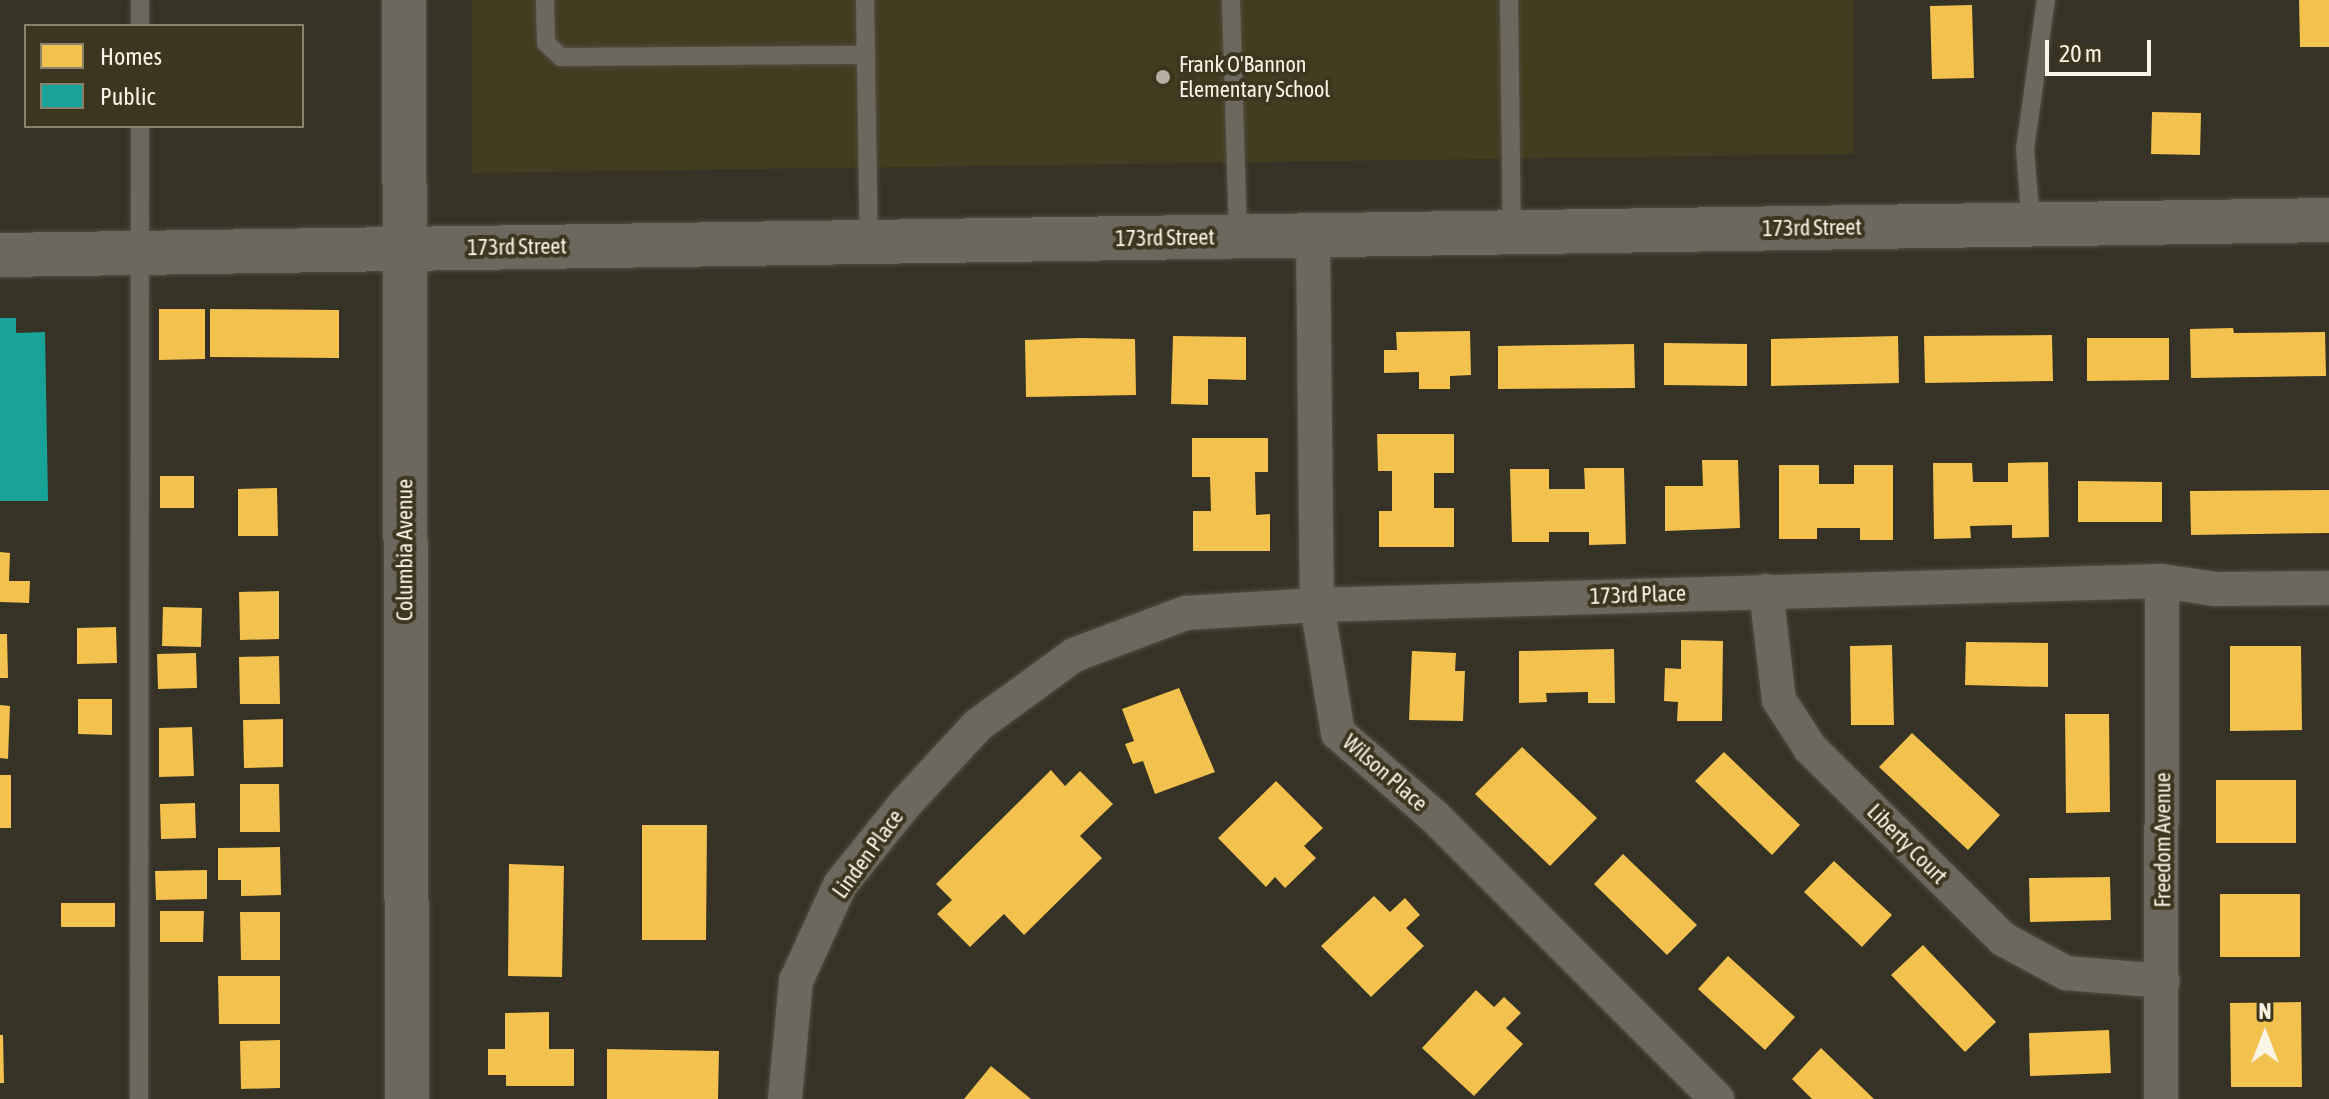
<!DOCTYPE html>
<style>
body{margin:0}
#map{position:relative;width:2329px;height:1099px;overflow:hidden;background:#363225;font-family:"Asap Condensed",sans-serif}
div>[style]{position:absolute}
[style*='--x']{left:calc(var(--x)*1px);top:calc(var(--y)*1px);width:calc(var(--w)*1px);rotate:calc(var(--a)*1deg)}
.built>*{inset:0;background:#443c1f}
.homes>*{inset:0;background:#f2c14e}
.public>*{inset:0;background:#17a398}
.roads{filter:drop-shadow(0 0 2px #514e42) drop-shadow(0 0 2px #514e42)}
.lane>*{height:18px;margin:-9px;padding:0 9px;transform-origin:9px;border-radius:9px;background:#6c685e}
.street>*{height:34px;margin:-17px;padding:0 17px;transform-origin:17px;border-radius:17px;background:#6c685e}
.secondary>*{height:44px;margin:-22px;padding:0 22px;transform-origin:22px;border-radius:22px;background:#6c685e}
.dots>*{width:22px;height:22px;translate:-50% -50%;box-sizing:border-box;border:4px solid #3d361e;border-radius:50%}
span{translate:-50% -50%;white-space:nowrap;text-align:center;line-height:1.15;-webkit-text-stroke:8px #3d361e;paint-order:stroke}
.poi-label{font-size:22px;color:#f9f4e6}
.left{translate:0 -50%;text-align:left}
.street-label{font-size:22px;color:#f9f4e6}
.legend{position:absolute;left:24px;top:24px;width:280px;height:104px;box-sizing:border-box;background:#3d361e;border:2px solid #88826e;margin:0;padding:10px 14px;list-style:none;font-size:24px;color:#f9f4e6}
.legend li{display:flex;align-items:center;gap:16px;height:40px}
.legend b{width:40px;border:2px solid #88826e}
.north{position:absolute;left:2225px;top:995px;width:80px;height:80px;-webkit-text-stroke:6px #3d361e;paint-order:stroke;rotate:0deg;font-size:22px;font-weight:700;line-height:32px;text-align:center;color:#f9f4e6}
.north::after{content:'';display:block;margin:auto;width:28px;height:36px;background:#f9f4e6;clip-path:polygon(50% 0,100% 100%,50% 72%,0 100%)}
.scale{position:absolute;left:2045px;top:40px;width:106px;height:36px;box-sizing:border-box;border:4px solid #f9f4e6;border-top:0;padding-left:10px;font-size:24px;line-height:28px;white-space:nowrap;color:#f9f4e6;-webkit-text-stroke:6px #3d361e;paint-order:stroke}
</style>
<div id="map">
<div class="built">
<div style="clip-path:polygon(472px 0,1854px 0,1854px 154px,472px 173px)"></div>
</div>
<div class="homes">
<div style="clip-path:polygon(2299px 0,2329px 0,2329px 47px,2300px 47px)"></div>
<div style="clip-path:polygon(1972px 5px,1974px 78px,1932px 79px,1930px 6px)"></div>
<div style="clip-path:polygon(2152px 112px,2201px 113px,2200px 155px,2151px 154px)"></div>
<div style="clip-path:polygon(159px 309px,205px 309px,205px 359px,159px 360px)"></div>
<div style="clip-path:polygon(210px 309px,339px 310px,339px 358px,210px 357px)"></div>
<div style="clip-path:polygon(2233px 328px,2234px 333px,2325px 332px,2326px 376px,2191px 378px,2190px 329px)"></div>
<div style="clip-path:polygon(1470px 331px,1471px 375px,1450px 376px,1450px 389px,1419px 389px,1419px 372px,1384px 373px,1384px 350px,1397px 350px,1396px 332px)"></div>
<div style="clip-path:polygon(2052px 335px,2053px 381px,1925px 383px,1924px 336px)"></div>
<div style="clip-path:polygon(1173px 336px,1246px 337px,1246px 380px,1208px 379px,1208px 405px,1171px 404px)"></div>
<div style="clip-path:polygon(1898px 336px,1899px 383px,1771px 386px,1771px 339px)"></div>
<div style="clip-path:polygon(1080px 338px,1135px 339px,1136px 395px,1026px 397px,1025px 340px)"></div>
<div style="clip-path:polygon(2087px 338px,2169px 338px,2169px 380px,2087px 381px)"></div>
<div style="clip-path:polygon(1664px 343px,1747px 344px,1747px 386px,1664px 385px)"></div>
<div style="clip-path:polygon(1634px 344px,1635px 388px,1498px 389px,1498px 346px)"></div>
<div style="clip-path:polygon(1377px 434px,1454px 434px,1454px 473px,1434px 473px,1434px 508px,1454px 508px,1454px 547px,1379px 547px,1379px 511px,1392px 511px,1392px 471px,1378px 471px)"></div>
<div style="clip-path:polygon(1192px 438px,1268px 438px,1268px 472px,1255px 472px,1256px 515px,1270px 514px,1270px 551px,1193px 551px,1193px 511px,1211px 511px,1210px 477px,1192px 477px)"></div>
<div style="clip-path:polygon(1702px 460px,1738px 460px,1740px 528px,1665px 531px,1665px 486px,1703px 486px)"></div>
<div style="clip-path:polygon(2048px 462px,2049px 537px,2012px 538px,2012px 525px,1970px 526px,1971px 538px,1934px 539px,1933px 463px,1972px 463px,1973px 482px,2008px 482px,2008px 463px)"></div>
<div style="clip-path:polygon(1779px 465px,1819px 465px,1819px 484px,1854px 484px,1854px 465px,1893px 465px,1893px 540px,1860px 540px,1860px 528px,1817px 528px,1817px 539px,1779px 539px)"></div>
<div style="clip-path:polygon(1584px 468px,1624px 468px,1626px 544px,1589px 545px,1589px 532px,1549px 532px,1549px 542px,1512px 542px,1510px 469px,1549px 469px,1549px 489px,1585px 489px)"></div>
<div style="clip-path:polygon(160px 476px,194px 476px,194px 508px,160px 508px)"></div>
<div style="clip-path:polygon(2078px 481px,2162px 482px,2162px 522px,2078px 522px)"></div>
<div style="clip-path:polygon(277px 488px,278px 536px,238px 536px,238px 489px)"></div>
<div style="clip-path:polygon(2329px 490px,2329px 533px,2191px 535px,2190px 491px)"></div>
<div style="clip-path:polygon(0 552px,10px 553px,9px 581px,30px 581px,29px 603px,0 602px)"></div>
<div style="clip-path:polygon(279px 591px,279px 639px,240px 640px,239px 592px)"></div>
<div style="clip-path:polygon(163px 607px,202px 608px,201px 647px,162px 646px)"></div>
<div style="clip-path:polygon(116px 627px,117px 663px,77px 664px,77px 628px)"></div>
<div style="clip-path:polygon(0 634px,7px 634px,8px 678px,0 678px)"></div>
<div style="clip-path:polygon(1681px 640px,1723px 641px,1722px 721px,1677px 721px,1678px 702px,1664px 701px,1665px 668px,1681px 669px)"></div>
<div style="clip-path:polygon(1966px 642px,2048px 643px,2048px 687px,1965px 685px)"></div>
<div style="clip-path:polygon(1892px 645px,1894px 725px,1851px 725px,1850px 646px)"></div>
<div style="clip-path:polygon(2230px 646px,2301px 646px,2302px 730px,2230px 731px)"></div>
<div style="clip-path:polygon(1614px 649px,1615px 703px,1588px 703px,1588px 692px,1546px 693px,1547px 702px,1519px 703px,1519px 651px)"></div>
<div style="clip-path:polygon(1412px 651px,1456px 653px,1455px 671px,1465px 671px,1463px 721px,1409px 720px)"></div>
<div style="clip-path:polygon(196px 653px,197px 688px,158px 689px,157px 654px)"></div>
<div style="clip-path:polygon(279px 656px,280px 704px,240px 704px,239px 657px)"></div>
<div style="clip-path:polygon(1179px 688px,1215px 772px,1155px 794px,1143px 761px,1133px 764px,1125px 744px,1134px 741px,1122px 709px)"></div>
<div style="clip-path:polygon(78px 699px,112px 699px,112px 735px,78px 734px)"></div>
<div style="clip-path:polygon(0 705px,10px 706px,8px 759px,0 758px)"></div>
<div style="clip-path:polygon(2065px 714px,2109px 714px,2110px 812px,2066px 813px)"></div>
<div style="clip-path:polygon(283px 719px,283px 767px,244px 768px,243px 720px)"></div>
<div style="clip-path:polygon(192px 727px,194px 776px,159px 777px,159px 728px)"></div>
<div style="clip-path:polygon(1912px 733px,2000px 815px,1968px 850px,1879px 767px)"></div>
<div style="clip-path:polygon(1522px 747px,1597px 818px,1550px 866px,1475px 794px)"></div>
<div style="clip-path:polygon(1724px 752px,1800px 825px,1772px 855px,1695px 781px)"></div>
<div style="clip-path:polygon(1051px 770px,1065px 786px,1080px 771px,1113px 804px,1080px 836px,1102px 858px,1024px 935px,1004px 914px,970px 947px,937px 914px,952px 900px,936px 884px)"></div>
<div style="clip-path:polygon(0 775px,11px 775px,11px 828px,0 828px)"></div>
<div style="clip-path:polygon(2216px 780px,2296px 780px,2296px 843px,2216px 843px)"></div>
<div style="clip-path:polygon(1276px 781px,1323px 828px,1304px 846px,1316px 858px,1285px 888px,1275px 877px,1266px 887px,1218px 838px)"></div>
<div style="clip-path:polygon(240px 784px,279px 784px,280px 832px,240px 832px)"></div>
<div style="clip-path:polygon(195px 803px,196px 838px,161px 839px,160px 804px)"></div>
<div style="clip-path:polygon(642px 825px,707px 825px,706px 940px,642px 940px)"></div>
<div style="clip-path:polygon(280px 847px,281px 895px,241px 896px,241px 880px,218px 880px,218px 848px)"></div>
<div style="clip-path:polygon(1623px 854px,1697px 925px,1667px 955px,1594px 884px)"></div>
<div style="clip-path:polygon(1834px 861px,1892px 915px,1862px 947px,1804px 892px)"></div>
<div style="clip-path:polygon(509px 864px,564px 866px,562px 977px,508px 976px)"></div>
<div style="clip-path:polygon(207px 870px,207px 899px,156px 900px,155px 871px)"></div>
<div style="clip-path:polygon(2110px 877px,2111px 920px,2030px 922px,2029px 878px)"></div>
<div style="clip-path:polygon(2220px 894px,2300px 894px,2300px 957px,2220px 957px)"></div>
<div style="clip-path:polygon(1374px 896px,1390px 912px,1405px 898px,1420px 915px,1406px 928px,1424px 946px,1371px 997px,1321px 946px)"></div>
<div style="clip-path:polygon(61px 903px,115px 903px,115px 927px,61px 927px)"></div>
<div style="clip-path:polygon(160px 911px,204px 911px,203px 942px,160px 942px)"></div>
<div style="clip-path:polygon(240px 912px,280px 912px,280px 960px,241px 960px)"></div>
<div style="clip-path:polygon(1923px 945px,1996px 1022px,1965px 1052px,1891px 975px)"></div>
<div style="clip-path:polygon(1728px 956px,1795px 1017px,1765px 1050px,1698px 989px)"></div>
<div style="clip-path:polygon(218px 976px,280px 976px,280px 1024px,219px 1024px)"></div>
<div style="clip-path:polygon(1476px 990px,1494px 1007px,1504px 997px,1521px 1013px,1506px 1028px,1523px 1044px,1474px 1096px,1422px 1048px)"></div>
<div style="clip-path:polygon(2301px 1002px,2302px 1087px,2231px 1087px,2230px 1003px)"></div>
<div style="clip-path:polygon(549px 1012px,549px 1049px,574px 1049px,574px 1086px,506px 1086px,506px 1075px,488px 1075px,488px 1049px,505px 1049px,505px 1013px)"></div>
<div style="clip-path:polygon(2109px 1030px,2111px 1073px,2030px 1076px,2029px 1033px)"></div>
<div style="clip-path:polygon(0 1035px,3px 1035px,4px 1083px,0 1083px)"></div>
<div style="clip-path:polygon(280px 1040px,280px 1088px,241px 1089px,240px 1041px)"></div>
<div style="clip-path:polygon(1821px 1048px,1874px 1099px,1812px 1099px,1792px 1079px)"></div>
<div style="clip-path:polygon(607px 1049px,719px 1051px,718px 1099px,607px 1099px)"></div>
<div style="clip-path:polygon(991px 1066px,1031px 1099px,964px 1099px)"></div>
</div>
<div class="public">
<div style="clip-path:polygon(0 318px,16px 318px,16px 333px,45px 332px,48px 501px,0 501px)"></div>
</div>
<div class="roads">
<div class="lane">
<div style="--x:140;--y:0;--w:26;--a:90"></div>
<div style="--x:545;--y:0;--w:43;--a:88.7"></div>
<div style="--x:546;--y:43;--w:21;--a:43"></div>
<div style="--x:561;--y:57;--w:305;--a:-0.4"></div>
<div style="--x:865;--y:0;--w:242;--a:89.1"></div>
<div style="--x:1231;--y:0;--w:237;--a:88.3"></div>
<div style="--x:1509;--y:0;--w:232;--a:89.3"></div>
<div style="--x:2031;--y:225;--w:76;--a:-94.5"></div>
<div style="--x:2025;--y:149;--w:150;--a:-82"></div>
<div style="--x:139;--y:1099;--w:973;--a:-89.94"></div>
</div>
<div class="street">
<div style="--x:1313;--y:236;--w:369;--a:89.4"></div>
<div style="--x:1317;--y:605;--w:130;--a:80.7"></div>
<div style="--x:1338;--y:733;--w:128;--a:40.9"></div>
<div style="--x:1435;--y:817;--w:399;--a:45"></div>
<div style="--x:1766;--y:591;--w:110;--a:83.2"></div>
<div style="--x:1779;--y:700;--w:57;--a:57.1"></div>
<div style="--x:1810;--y:748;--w:272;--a:44.7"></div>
<div style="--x:2003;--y:939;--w:72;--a:28.4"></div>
<div style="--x:2066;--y:973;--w:97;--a:4.7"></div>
<div style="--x:785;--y:1099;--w:119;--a:-84.7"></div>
<div style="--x:796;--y:981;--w:106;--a:-65.4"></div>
<div style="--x:840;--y:885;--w:104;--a:-51.3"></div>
<div style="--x:905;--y:804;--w:108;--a:-47.3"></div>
<div style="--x:978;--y:725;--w:119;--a:-36.1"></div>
<div style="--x:1074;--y:655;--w:120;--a:-20.6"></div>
<div style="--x:1186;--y:613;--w:131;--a:-3.5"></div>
<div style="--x:1317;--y:605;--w:845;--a:-1.63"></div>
<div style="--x:2162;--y:581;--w:54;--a:8.6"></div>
<div style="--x:2215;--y:589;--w:114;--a:-0.5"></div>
<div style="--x:2161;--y:1099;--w:518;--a:-89.89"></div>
</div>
<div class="secondary">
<div style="--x:404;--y:0;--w:1099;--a:89.84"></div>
<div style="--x:0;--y:255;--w:2329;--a:-0.86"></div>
</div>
</div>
<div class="dots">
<div style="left:1163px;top:77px;background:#b5b0a2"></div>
</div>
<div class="poi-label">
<span class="left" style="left:1179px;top:77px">Frank O'Bannon<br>Elementary School</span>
</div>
<div class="street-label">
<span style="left:1812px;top:228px;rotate:-1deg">173rd Street</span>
<span style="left:1165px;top:238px;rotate:-1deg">173rd Street</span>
<span style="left:517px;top:247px;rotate:-1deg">173rd Street</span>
<span style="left:405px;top:550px;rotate:-90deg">Columbia Avenue</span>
<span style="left:1638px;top:595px;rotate:-2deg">173rd Place</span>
<span style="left:1385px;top:773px;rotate:41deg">Wilson Place</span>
<span style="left:2163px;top:840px;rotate:-90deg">Freedom Avenue</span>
<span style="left:1907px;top:844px;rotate:45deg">Liberty Court</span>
<span style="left:868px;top:854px;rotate:-54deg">Linden Place</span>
</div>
<ul class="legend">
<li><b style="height:22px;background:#f2c14e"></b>Homes</li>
<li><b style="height:22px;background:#17a398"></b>Public</li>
</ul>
<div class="north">N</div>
<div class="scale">20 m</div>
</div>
